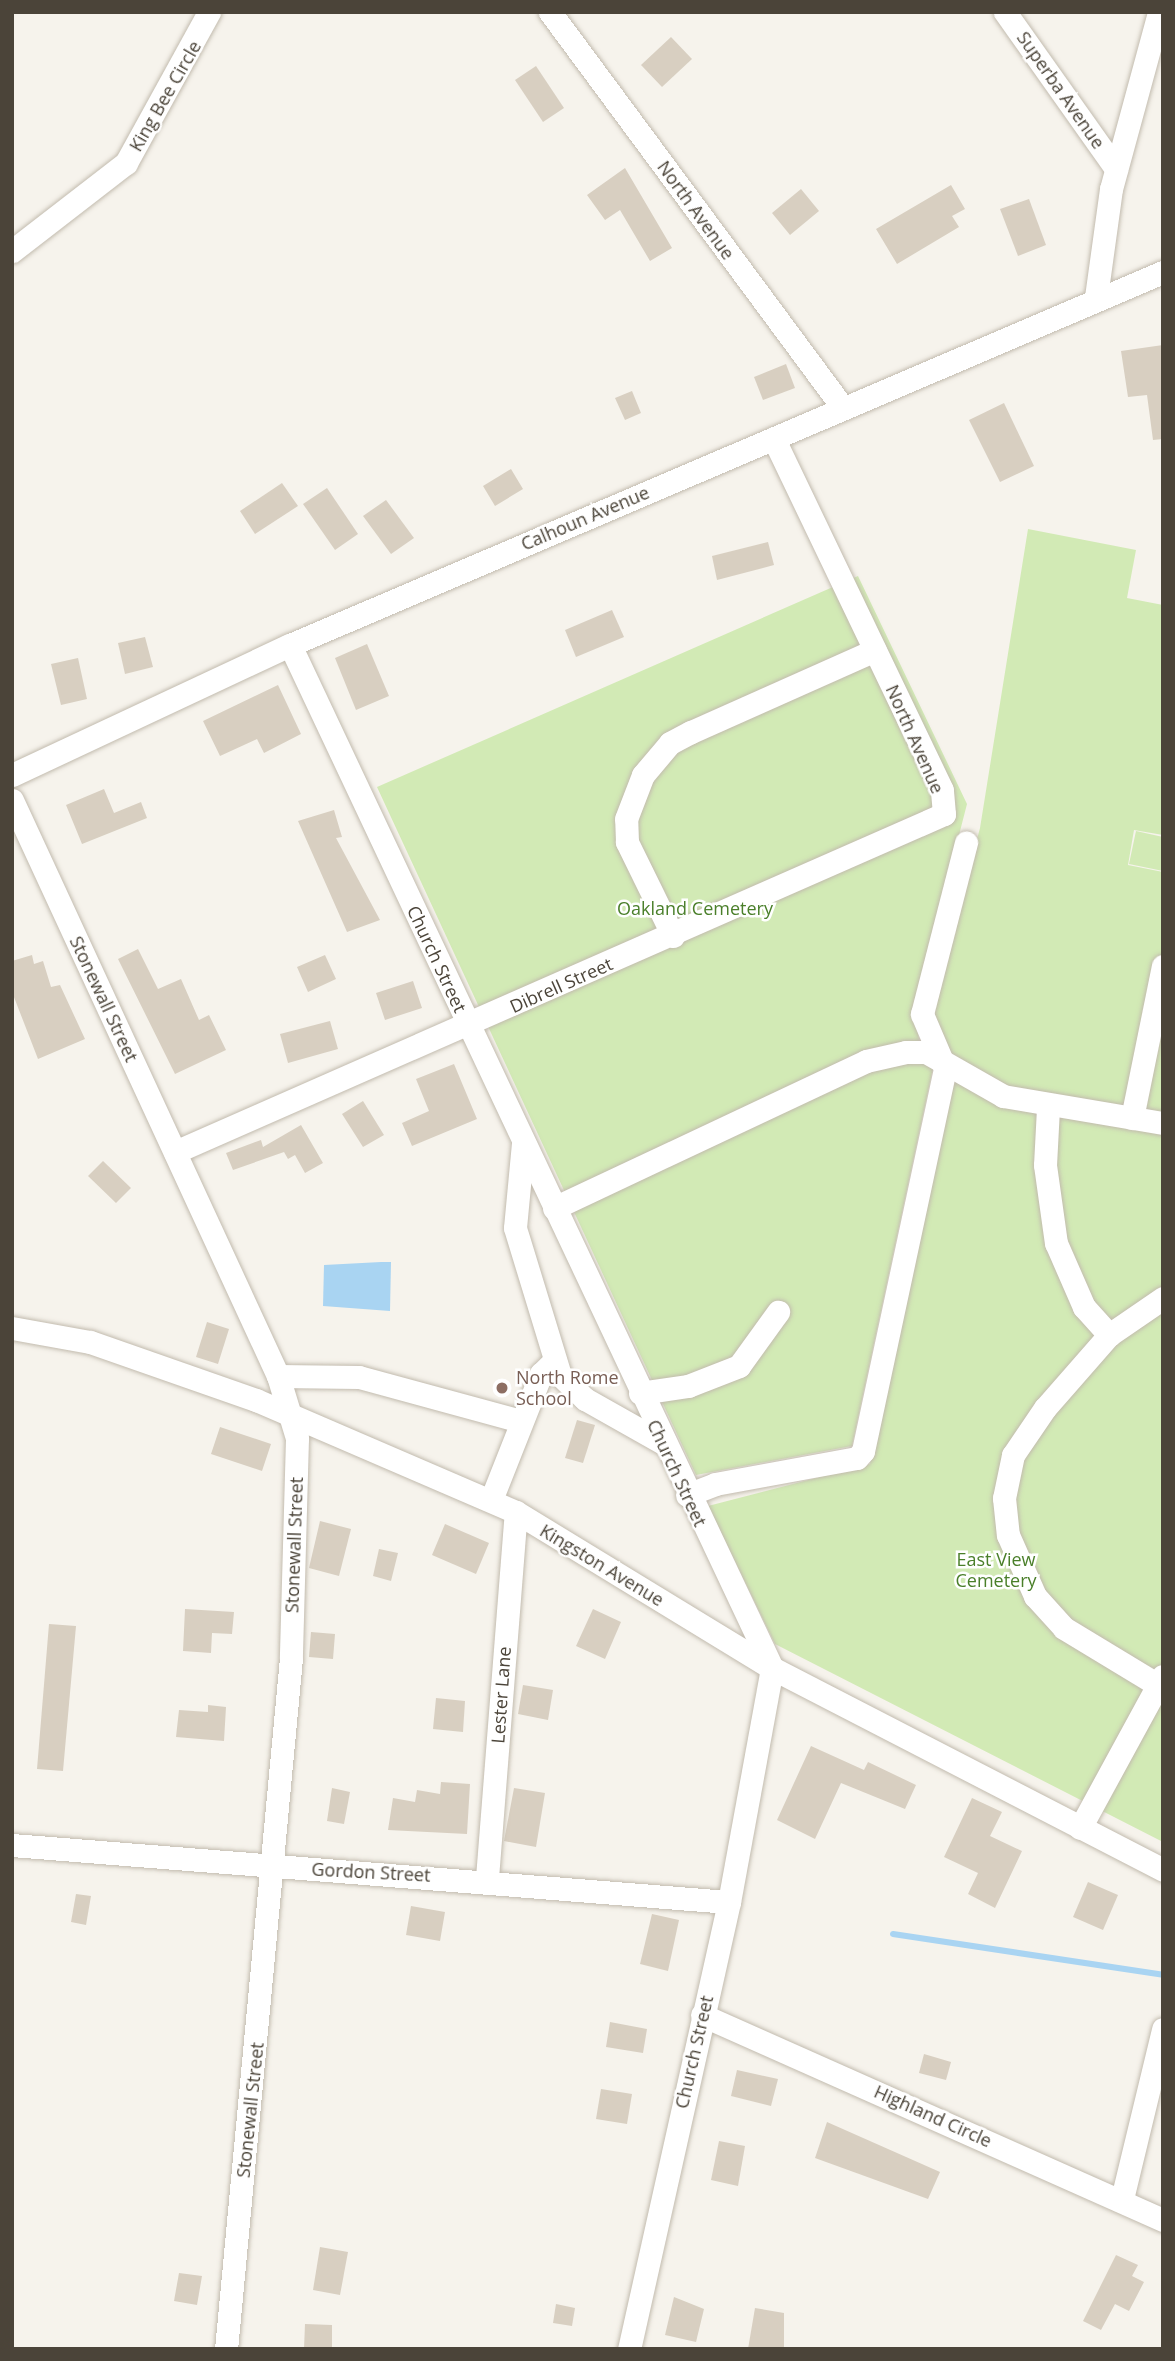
<!DOCTYPE html>
<style>
body{margin:0}
#map{position:relative;width:1175px;height:2361px;overflow:hidden;background:#f6f3ec;font-family:"Open Sans",sans-serif}
div>[style]{position:absolute}
[style*='--x']{left:calc(var(--x)*1px);top:calc(var(--y)*1px);width:calc(var(--w)*1px);rotate:calc(var(--a)*1deg)}
.green>*{inset:0;background:#d2eab5}
.water>*{inset:0;background:#a9d4f2}
.stream>*{height:6px;margin:-3px;padding:0 3px;transform-origin:3px;border-radius:3px;background:#a9d4f2}
.building>*{inset:0;background:#d8cfc1}
.roads{filter:drop-shadow(0 0 2px #c2bbae) drop-shadow(0 0 2px #c2bbae)}
.minor>*{height:23px;margin:-11.5px;padding:0 11.5px;transform-origin:11.5px;border-radius:11.5px;background:#fff}
.dots>*{width:19px;height:19px;translate:-50% -50%;box-sizing:border-box;border:4px solid #fff;border-radius:50%}
span{translate:-50% -50%;white-space:nowrap;text-align:center;line-height:1.15;-webkit-text-stroke:5px #fff;paint-order:stroke}
.street-label{font-size:18px;color:#4b4439}
.park-label{font-size:18px;color:#4a7f2a}
.education-label{font-size:18px;color:#785e54}
.left{translate:0 -50%;text-align:left}
.frame{position:absolute;inset:0;border:14px solid #4b4439;pointer-events:none}
</style>
<div id="map">
<div class="green">
<div style="clip-path:polygon(1028px 529px,1136px 550px,1127px 598px,1163px 605px,1163px 835px,1134px 830px,1128px 865px,1163px 872px,1163px 1842px,775px 1644px,708px 1506px,870px 1464px,955px 1063px,931px 1009px,980px 828px)"></div>
<div style="clip-path:polygon(858px 576px,967px 804px,915px 1006px,919px 1041px,933px 1068px,852px 1446px,696px 1475px,377px 787px)"></div>
<div style="clip-path:polygon(1136px 831px,1163px 837px,1163px 871px,1129px 864px)"></div>
</div>
<div class="water">
<div style="clip-path:polygon(381px 1262px,391px 1262px,390px 1311px,323px 1306px,324px 1265px)"></div>
</div>
<div class="stream">
<div style="--x:893;--y:1934;--w:273;--a:8.6"></div>
</div>
<div class="building">
<div style="clip-path:polygon(671px 37px,692px 59px,662px 87px,641px 65px)"></div>
<div style="clip-path:polygon(536px 66px,564px 108px,543px 122px,515px 80px)"></div>
<div style="clip-path:polygon(625px 168px,672px 248px,650px 261px,620px 210px,605px 220px,587px 195px)"></div>
<div style="clip-path:polygon(951px 185px,965px 209px,952px 216px,959px 227px,897px 264px,876px 229px)"></div>
<div style="clip-path:polygon(801px 189px,819px 211px,790px 235px,772px 213px)"></div>
<div style="clip-path:polygon(1029px 199px,1046px 245px,1018px 256px,1000px 209px)"></div>
<div style="clip-path:polygon(1163px 345px,1163px 439px,1153px 440px,1147px 395px,1128px 397px,1121px 351px)"></div>
<div style="clip-path:polygon(786px 364px,795px 388px,763px 400px,754px 377px)"></div>
<div style="clip-path:polygon(632px 391px,641px 413px,625px 420px,615px 398px)"></div>
<div style="clip-path:polygon(1004px 403px,1034px 466px,1000px 482px,969px 420px)"></div>
<div style="clip-path:polygon(511px 469px,523px 489px,495px 506px,483px 486px)"></div>
<div style="clip-path:polygon(282px 483px,298px 506px,255px 534px,240px 511px)"></div>
<div style="clip-path:polygon(327px 488px,358px 534px,335px 550px,303px 504px)"></div>
<div style="clip-path:polygon(386px 500px,414px 538px,391px 554px,363px 516px)"></div>
<div style="clip-path:polygon(768px 542px,774px 565px,717px 580px,712px 556px)"></div>
<div style="clip-path:polygon(612px 610px,624px 637px,576px 657px,565px 630px)"></div>
<div style="clip-path:polygon(145px 637px,153px 667px,125px 674px,118px 643px)"></div>
<div style="clip-path:polygon(367px 644px,389px 696px,356px 710px,335px 658px)"></div>
<div style="clip-path:polygon(78px 658px,87px 699px,61px 705px,51px 664px)"></div>
<div style="clip-path:polygon(278px 685px,301px 734px,264px 753px,257px 739px,220px 756px,203px 721px)"></div>
<div style="clip-path:polygon(104px 789px,114px 813px,141px 802px,147px 818px,82px 844px,66px 805px)"></div>
<div style="clip-path:polygon(334px 810px,342px 837px,336px 838px,380px 920px,347px 932px,298px 821px)"></div>
<div style="clip-path:polygon(138px 949px,158px 989px,181px 979px,199px 1020px,209px 1015px,226px 1050px,175px 1074px,118px 959px)"></div>
<div style="clip-path:polygon(32px 955px,34px 964px,43px 961px,51px 987px,60px 985px,85px 1039px,38px 1059px,12px 992px,12px 961px)"></div>
<div style="clip-path:polygon(325px 955px,336px 979px,308px 992px,297px 967px)"></div>
<div style="clip-path:polygon(413px 981px,422px 1008px,385px 1020px,376px 993px)"></div>
<div style="clip-path:polygon(330px 1021px,338px 1049px,288px 1063px,280px 1034px)"></div>
<div style="clip-path:polygon(454px 1064px,477px 1119px,412px 1146px,402px 1123px,429px 1111px,416px 1079px)"></div>
<div style="clip-path:polygon(363px 1101px,384px 1135px,363px 1147px,342px 1114px)"></div>
<div style="clip-path:polygon(301px 1125px,323px 1163px,305px 1173px,295px 1155px,288px 1159px,284px 1152px,233px 1170px,226px 1153px,261px 1140px,263px 1147px)"></div>
<div style="clip-path:polygon(103px 1161px,131px 1188px,116px 1203px,88px 1176px)"></div>
<div style="clip-path:polygon(207px 1322px,229px 1329px,218px 1364px,196px 1357px)"></div>
<div style="clip-path:polygon(577px 1420px,595px 1425px,583px 1463px,565px 1458px)"></div>
<div style="clip-path:polygon(220px 1427px,271px 1444px,262px 1471px,211px 1454px)"></div>
<div style="clip-path:polygon(320px 1521px,351px 1529px,339px 1576px,309px 1568px)"></div>
<div style="clip-path:polygon(445px 1524px,489px 1543px,476px 1574px,432px 1555px)"></div>
<div style="clip-path:polygon(379px 1549px,398px 1553px,391px 1581px,373px 1576px)"></div>
<div style="clip-path:polygon(185px 1609px,234px 1612px,232px 1634px,212px 1633px,211px 1653px,183px 1651px)"></div>
<div style="clip-path:polygon(593px 1609px,621px 1622px,605px 1659px,576px 1646px)"></div>
<div style="clip-path:polygon(49px 1624px,76px 1626px,63px 1771px,37px 1769px)"></div>
<div style="clip-path:polygon(311px 1632px,335px 1634px,333px 1659px,309px 1657px)"></div>
<div style="clip-path:polygon(523px 1685px,553px 1690px,548px 1720px,518px 1714px)"></div>
<div style="clip-path:polygon(436px 1698px,465px 1701px,463px 1732px,433px 1729px)"></div>
<div style="clip-path:polygon(208px 1705px,226px 1707px,224px 1741px,176px 1737px,179px 1710px,208px 1712px)"></div>
<div style="clip-path:polygon(811px 1746px,864px 1770px,868px 1762px,916px 1785px,905px 1809px,841px 1783px,815px 1839px,777px 1820px)"></div>
<div style="clip-path:polygon(441px 1782px,470px 1784px,467px 1834px,388px 1830px,393px 1798px,415px 1802px,417px 1790px,440px 1794px)"></div>
<div style="clip-path:polygon(332px 1788px,350px 1792px,344px 1824px,327px 1821px)"></div>
<div style="clip-path:polygon(514px 1788px,545px 1793px,536px 1847px,504px 1841px)"></div>
<div style="clip-path:polygon(972px 1798px,1002px 1812px,990px 1836px,1022px 1851px,995px 1908px,968px 1894px,978px 1873px,944px 1857px)"></div>
<div style="clip-path:polygon(1088px 1882px,1118px 1895px,1103px 1930px,1073px 1917px)"></div>
<div style="clip-path:polygon(76px 1894px,91px 1896px,86px 1925px,71px 1922px)"></div>
<div style="clip-path:polygon(411px 1906px,445px 1912px,440px 1941px,406px 1935px)"></div>
<div style="clip-path:polygon(652px 1914px,679px 1920px,668px 1971px,640px 1964px)"></div>
<div style="clip-path:polygon(610px 2022px,647px 2029px,643px 2053px,606px 2047px)"></div>
<div style="clip-path:polygon(924px 2054px,951px 2062px,946px 2080px,919px 2073px)"></div>
<div style="clip-path:polygon(737px 2070px,778px 2079px,771px 2106px,731px 2096px)"></div>
<div style="clip-path:polygon(601px 2089px,632px 2094px,627px 2124px,596px 2119px)"></div>
<div style="clip-path:polygon(827px 2122px,940px 2172px,928px 2199px,815px 2158px)"></div>
<div style="clip-path:polygon(719px 2141px,745px 2146px,738px 2186px,711px 2180px)"></div>
<div style="clip-path:polygon(320px 2247px,348px 2252px,340px 2295px,313px 2290px)"></div>
<div style="clip-path:polygon(1116px 2255px,1138px 2265px,1132px 2276px,1144px 2282px,1129px 2311px,1115px 2304px,1101px 2330px,1083px 2321px)"></div>
<div style="clip-path:polygon(179px 2273px,202px 2276px,197px 2305px,174px 2301px)"></div>
<div style="clip-path:polygon(674px 2297px,704px 2309px,696px 2342px,665px 2335px)"></div>
<div style="clip-path:polygon(556px 2304px,575px 2308px,572px 2326px,553px 2323px)"></div>
<div style="clip-path:polygon(755px 2308px,784px 2313px,784px 2349px,748px 2349px)"></div>
<div style="clip-path:polygon(305px 2324px,332px 2325px,332px 2349px,304px 2349px)"></div>
</div>
<div class="roads">
<div class="minor">
<div style="--x:550;--y:12;--w:491;--a:53.5"></div>
<div style="--x:1005;--y:12;--w:192;--a:54.7"></div>
<div style="--x:12;--y:251;--w:144;--a:-37.7"></div>
<div style="--x:126;--y:163;--w:172;--a:-61.2"></div>
<div style="--x:1096;--y:297;--w:109;--a:-82.1"></div>
<div style="--x:1111;--y:189;--w:183;--a:-74.8"></div>
<div style="--x:290;--y:645;--w:1131;--a:64.77"></div>
<div style="--x:772;--y:1668;--w:238;--a:100.4"></div>
<div style="--x:729;--y:1902;--w:458;--a:102.6"></div>
<div style="--x:12;--y:775;--w:307;--a:-25.1"></div>
<div style="--x:290;--y:645;--w:949;--a:-23.14"></div>
<div style="--x:12;--y:800;--w:634;--a:65.21"></div>
<div style="--x:278;--y:1376;--w:65;--a:73"></div>
<div style="--x:297;--y:1438;--w:220;--a:91.6"></div>
<div style="--x:291;--y:1658;--w:694;--a:95.37"></div>
<div style="--x:673;--y:936;--w:105;--a:-116.1"></div>
<div style="--x:627;--y:842;--w:23;--a:-92"></div>
<div style="--x:626;--y:819;--w:47;--a:-68.9"></div>
<div style="--x:643;--y:775;--w:42;--a:-49.8"></div>
<div style="--x:670;--y:743;--w:24;--a:-28"></div>
<div style="--x:691;--y:732;--w:201;--a:-24"></div>
<div style="--x:1048;--y:1108;--w:57;--a:93"></div>
<div style="--x:1045;--y:1165;--w:79;--a:82"></div>
<div style="--x:1056;--y:1243;--w:70;--a:66.4"></div>
<div style="--x:1084;--y:1307;--w:38;--a:48"></div>
<div style="--x:1132;--y:1118;--w:155;--a:-78.5"></div>
<div style="--x:523;--y:1143;--w:85;--a:95.4"></div>
<div style="--x:515;--y:1228;--w:154;--a:73"></div>
<div style="--x:560;--y:1375;--w:35;--a:44"></div>
<div style="--x:585;--y:1399;--w:90;--a:29.4"></div>
<div style="--x:175;--y:1152;--w:840;--a:-23.73"></div>
<div style="--x:944;--y:814;--w:24;--a:-95"></div>
<div style="--x:942;--y:790;--w:390;--a:-115.6"></div>
<div style="--x:554;--y:1208;--w:345;--a:-25.2"></div>
<div style="--x:866;--y:1061;--w:41;--a:-12.7"></div>
<div style="--x:906;--y:1052;--w:20;--a:0"></div>
<div style="--x:926;--y:1052;--w:89;--a:29.7"></div>
<div style="--x:1003;--y:1096;--w:162;--a:9.6"></div>
<div style="--x:1163;--y:1298;--w:65;--a:145.6"></div>
<div style="--x:1109;--y:1335;--w:97;--a:131.2"></div>
<div style="--x:1045;--y:1408;--w:57;--a:124.2"></div>
<div style="--x:1013;--y:1455;--w:44;--a:101.8"></div>
<div style="--x:1004;--y:1498;--w:37;--a:84"></div>
<div style="--x:1008;--y:1535;--w:67;--a:66.1"></div>
<div style="--x:1035;--y:1596;--w:43;--a:47.8"></div>
<div style="--x:1064;--y:1628;--w:116;--a:31.2"></div>
<div style="--x:12;--y:1328;--w:79;--a:10.2"></div>
<div style="--x:90;--y:1342;--w:176;--a:19.3"></div>
<div style="--x:256;--y:1400;--w:283;--a:23.3"></div>
<div style="--x:516;--y:1512;--w:300;--a:31.4"></div>
<div style="--x:772;--y:1668;--w:440;--a:27.3"></div>
<div style="--x:278;--y:1376;--w:81;--a:0.7"></div>
<div style="--x:359;--y:1377;--w:168;--a:15.2"></div>
<div style="--x:640;--y:1393;--w:49;--a:-8.3"></div>
<div style="--x:688;--y:1386;--w:55;--a:-21.4"></div>
<div style="--x:739;--y:1366;--w:67;--a:-54.2"></div>
<div style="--x:687;--y:1495;--w:30;--a:-21"></div>
<div style="--x:715;--y:1484;--w:144;--a:-10.4"></div>
<div style="--x:857;--y:1458;--w:9;--a:-49"></div>
<div style="--x:863;--y:1451;--w:392;--a:-77.9"></div>
<div style="--x:945;--y:1068;--w:59;--a:-113.1"></div>
<div style="--x:922;--y:1014;--w:177;--a:-75.6"></div>
<div style="--x:491;--y:1500;--w:136;--a:-68.4"></div>
<div style="--x:541;--y:1374;--w:18;--a:-45"></div>
<div style="--x:1080;--y:1828;--w:173;--a:-61.4"></div>
<div style="--x:12;--y:1845;--w:719;--a:4.55"></div>
<div style="--x:487;--y:1878;--w:367;--a:-85.5"></div>
<div style="--x:702;--y:2015;--w:505;--a:23.97"></div>
<div style="--x:1122;--y:2199;--w:175;--a:-76.4"></div>
</div>
</div>
<div class="dots">
<div style="left:502px;top:1388px;background:#8d6e63"></div>
</div>
<div class="street-label">
<span style="left:1061px;top:90px;rotate:55deg">Superba Avenue</span>
<span style="left:165px;top:96px;rotate:-60deg">King Bee Circle</span>
<span style="left:696px;top:210px;rotate:54deg">North Avenue</span>
<span style="left:585px;top:518px;rotate:-23deg">Calhoun Avenue</span>
<span style="left:915px;top:739px;rotate:66deg">North Avenue</span>
<span style="left:437px;top:959px;rotate:65deg">Church Street</span>
<span style="left:561px;top:985px;rotate:-24deg">Dibrell Street</span>
<span style="left:104px;top:999px;rotate:65deg">Stonewall Street</span>
<span style="left:677px;top:1473px;rotate:65deg">Church Street</span>
<span style="left:294px;top:1545px;rotate:-88deg">Stonewall Street</span>
<span style="left:602px;top:1565px;rotate:31deg">Kingston Avenue</span>
<span style="left:501px;top:1695px;rotate:-86deg">Lester Lane</span>
<span style="left:371px;top:1872px;rotate:3deg">Gordon Street</span>
<span style="left:694px;top:2052px;rotate:-77deg">Church Street</span>
<span style="left:250px;top:2110px;rotate:-84deg">Stonewall Street</span>
<span style="left:933px;top:2116px;rotate:24deg">Highland Circle</span>
</div>
<div class="park-label">
<span style="left:695px;top:908px">Oakland Cemetery</span>
<span style="left:996px;top:1570px">East View<br>Cemetery</span>
</div>
<div class="education-label">
<span class="left" style="left:516px;top:1388px">North Rome<br>School</span>
</div>
<div class="frame"></div>
</div>
